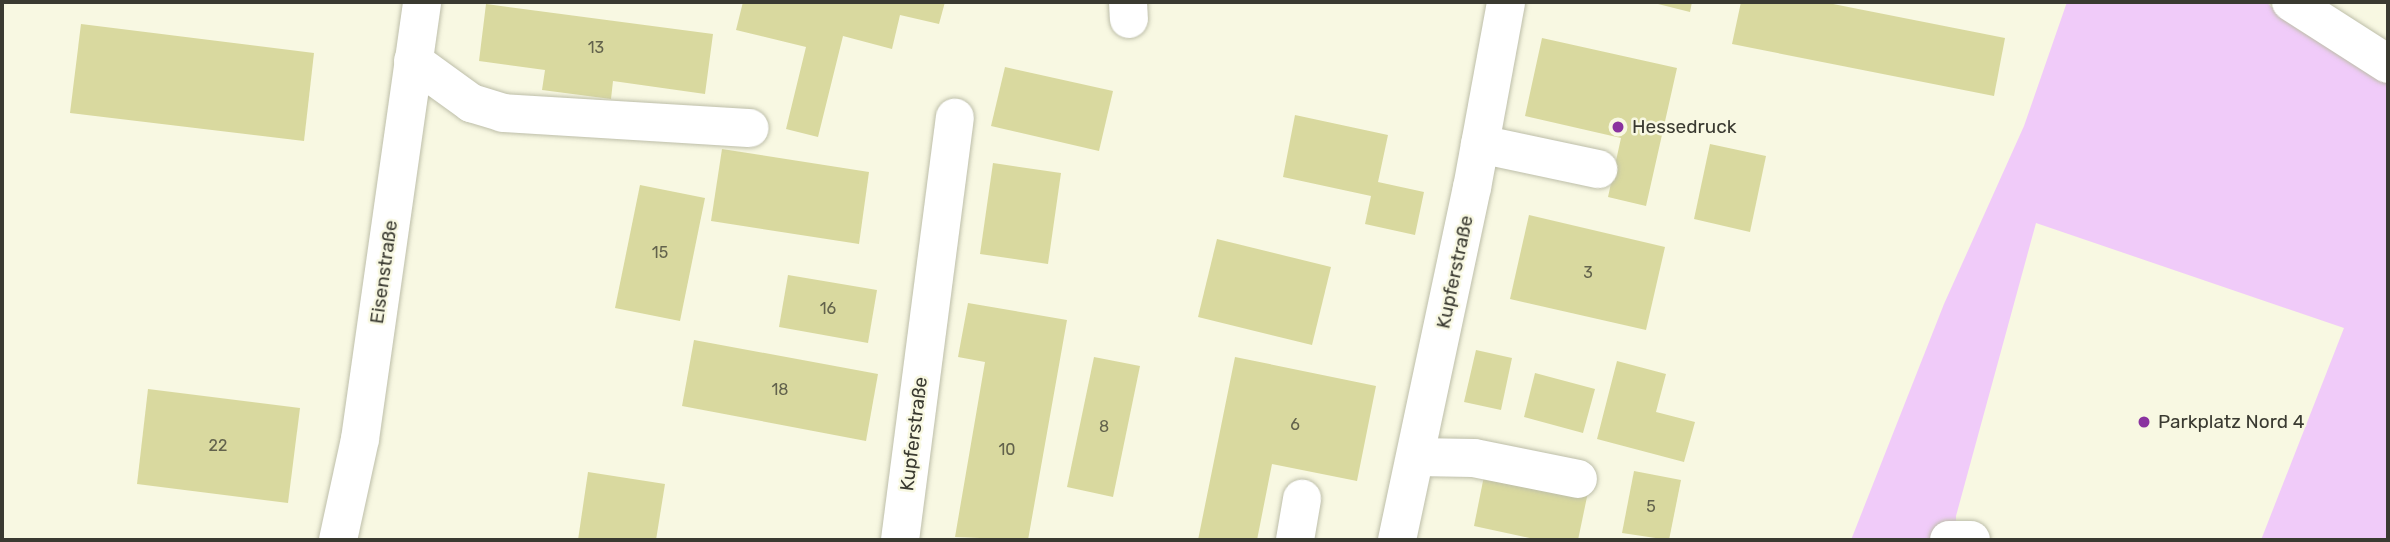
<!DOCTYPE html>
<meta charset="utf-8">
<style>
body{margin:0}
#map{position:relative;width:2390px;height:542px;overflow:hidden;background:#f8f8e2;font-family:Rubik,sans-serif}
div>[style]{position:absolute}
[style*='--x']{left:calc(var(--x)*1px);top:calc(var(--y)*1px);width:calc(var(--w)*1px);rotate:calc(var(--a)*1deg)}
.green>*{inset:0;background:#f0cbf9}
.building>*{inset:0;background:#d9d99f}
.roads{filter:drop-shadow(0 0 2px #bdbea9) drop-shadow(0 0 2px #bdbea9)}
.minor>*{height:38px;margin:-19px;padding:0 19px;transform-origin:19px;border-radius:19px;background:#fff}
.dots>*{width:19px;height:19px;translate:-50% -50%;box-sizing:border-box;border:4px solid #f8f8e2;border-radius:50%}
span{translate:-50% -50%;white-space:nowrap;text-align:center;line-height:1.15;-webkit-text-stroke:5px #f8f8e2;paint-order:stroke}
.number-label{font-size:16px;color:#62624c}
.number-label span{-webkit-text-stroke-width:0}
.poi-label{font-size:19px;color:#3a3a31}
.left{translate:0 -50%;text-align:left}
.street-label{font-size:19px;color:#3a3a31}
.frame{position:absolute;inset:0;border:4px solid #3a3a31;pointer-events:none}
</style>
<div id="map">
<div class="green">
<div style="clip-path:polygon(2067px 2px,2266px 2px,2297px 29px,2388px 82px,2388px 540px,2261px 540px,2344px 328px,2036px 223px,1956px 516px,1956px 540px,1851px 540px,1944px 304px,2024px 126px)"></div>
</div>
<div class="building">
<div style="clip-path:polygon(743px 2px,945px 2px,939px 24px,900px 15px,892px 49px,843px 36px,818px 137px,786px 129px,806px 47px,736px 30px)"></div>
<div style="clip-path:polygon(1650px 2px,1692px 2px,1690px 12px)"></div>
<div style="clip-path:polygon(1741px 2px,1823px 2px,2005px 38px,1994px 96px,1732px 44px)"></div>
<div style="clip-path:polygon(486px 4px,713px 34px,705px 94px,613px 81px,611px 99px,542px 90px,545px 70px,479px 61px)"></div>
<div style="clip-path:polygon(81px 24px,314px 53px,304px 141px,70px 113px)"></div>
<div style="clip-path:polygon(1542px 38px,1677px 68px,1646px 206px,1608px 197px,1621px 138px,1525px 116px)"></div>
<div style="clip-path:polygon(1005px 67px,1113px 91px,1099px 151px,991px 126px)"></div>
<div style="clip-path:polygon(1295px 115px,1388px 135px,1378px 182px,1424px 192px,1415px 235px,1365px 224px,1371px 196px,1283px 177px)"></div>
<div style="clip-path:polygon(1710px 144px,1766px 156px,1750px 232px,1694px 219px)"></div>
<div style="clip-path:polygon(722px 149px,869px 172px,859px 244px,711px 221px)"></div>
<div style="clip-path:polygon(993px 163px,1061px 173px,1048px 264px,980px 254px)"></div>
<div style="clip-path:polygon(640px 185px,705px 198px,680px 321px,615px 308px)"></div>
<div style="clip-path:polygon(1529px 215px,1665px 247px,1646px 330px,1510px 299px)"></div>
<div style="clip-path:polygon(1217px 239px,1331px 267px,1312px 345px,1198px 317px)"></div>
<div style="clip-path:polygon(788px 275px,877px 290px,868px 343px,779px 327px)"></div>
<div style="clip-path:polygon(968px 303px,1067px 320px,1028px 540px,955px 537px,985px 362px,958px 357px)"></div>
<div style="clip-path:polygon(694px 340px,878px 374px,866px 441px,682px 406px)"></div>
<div style="clip-path:polygon(1476px 350px,1512px 358px,1501px 410px,1464px 402px)"></div>
<div style="clip-path:polygon(1094px 357px,1140px 366px,1113px 497px,1067px 487px)"></div>
<div style="clip-path:polygon(1235px 357px,1376px 386px,1357px 481px,1272px 464px,1257px 540px,1198px 540px)"></div>
<div style="clip-path:polygon(1617px 361px,1666px 374px,1656px 412px,1695px 422px,1684px 462px,1597px 439px)"></div>
<div style="clip-path:polygon(1535px 373px,1595px 389px,1583px 433px,1524px 417px)"></div>
<div style="clip-path:polygon(148px 389px,300px 408px,288px 503px,137px 484px)"></div>
<div style="clip-path:polygon(1485px 471px,1588px 492px,1578px 540px,1539px 540px,1474px 526px)"></div>
<div style="clip-path:polygon(1634px 471px,1681px 480px,1669px 540px,1622px 533px)"></div>
<div style="clip-path:polygon(588px 472px,665px 484px,656px 540px,578px 540px)"></div>
</div>
<div class="roads">
<div class="minor">
<div style="--x:1128;--y:2;--w:17;--a:87"></div>
<div style="--x:2291;--y:2;--w:115;--a:32.6"></div>
<div style="--x:413;--y:61;--w:72;--a:35.9"></div>
<div style="--x:471;--y:103;--w:34;--a:17"></div>
<div style="--x:503;--y:113;--w:247;--a:3.5"></div>
<div style="--x:1480;--y:144;--w:121;--a:12"></div>
<div style="--x:1416;--y:457;--w:58;--a:1"></div>
<div style="--x:1474;--y:458;--w:106;--a:11.4"></div>
<div style="--x:338;--y:540;--w:103;--a:-77.7"></div>
<div style="--x:360;--y:439;--w:441;--a:-81.9"></div>
<div style="--x:900;--y:540;--w:426;--a:-82.6"></div>
<div style="--x:1295;--y:540;--w:42;--a:-80.3"></div>
<div style="--x:1397;--y:540;--w:360;--a:-78"></div>
<div style="--x:1472;--y:188;--w:189;--a:-79.6"></div>
<div style="--x:1949;--y:540;--w:22;--a:0"></div>
</div>
</div>
<div class="dots">
<div style="left:1618px;top:127px;background:#8a339f"></div>
<div style="left:2144px;top:422px;background:#8a339f"></div>
</div>
<div class="number-label">
<span style="left:596px;top:48px">13</span>
<span style="left:660px;top:253px">15</span>
<span style="left:1588px;top:273px">3</span>
<span style="left:828px;top:309px">16</span>
<span style="left:780px;top:390px">18</span>
<span style="left:1295px;top:425px">6</span>
<span style="left:1104px;top:427px">8</span>
<span style="left:218px;top:446px">22</span>
<span style="left:1007px;top:450px">10</span>
<span style="left:1651px;top:507px">5</span>
</div>
<div class="poi-label">
<span class="left" style="left:1632px;top:127px">Hessedruck</span>
<span class="left" style="left:2158px;top:422px">Parkplatz Nord 4</span>
</div>
<div class="street-label">
<span style="left:384px;top:272px;rotate:-82deg">Eisenstraße</span>
<span style="left:1455px;top:272px;rotate:-78deg">Kupferstraße</span>
<span style="left:914px;top:434px;rotate:-83deg">Kupferstraße</span>
</div>
<div class="frame"></div>
</div>
